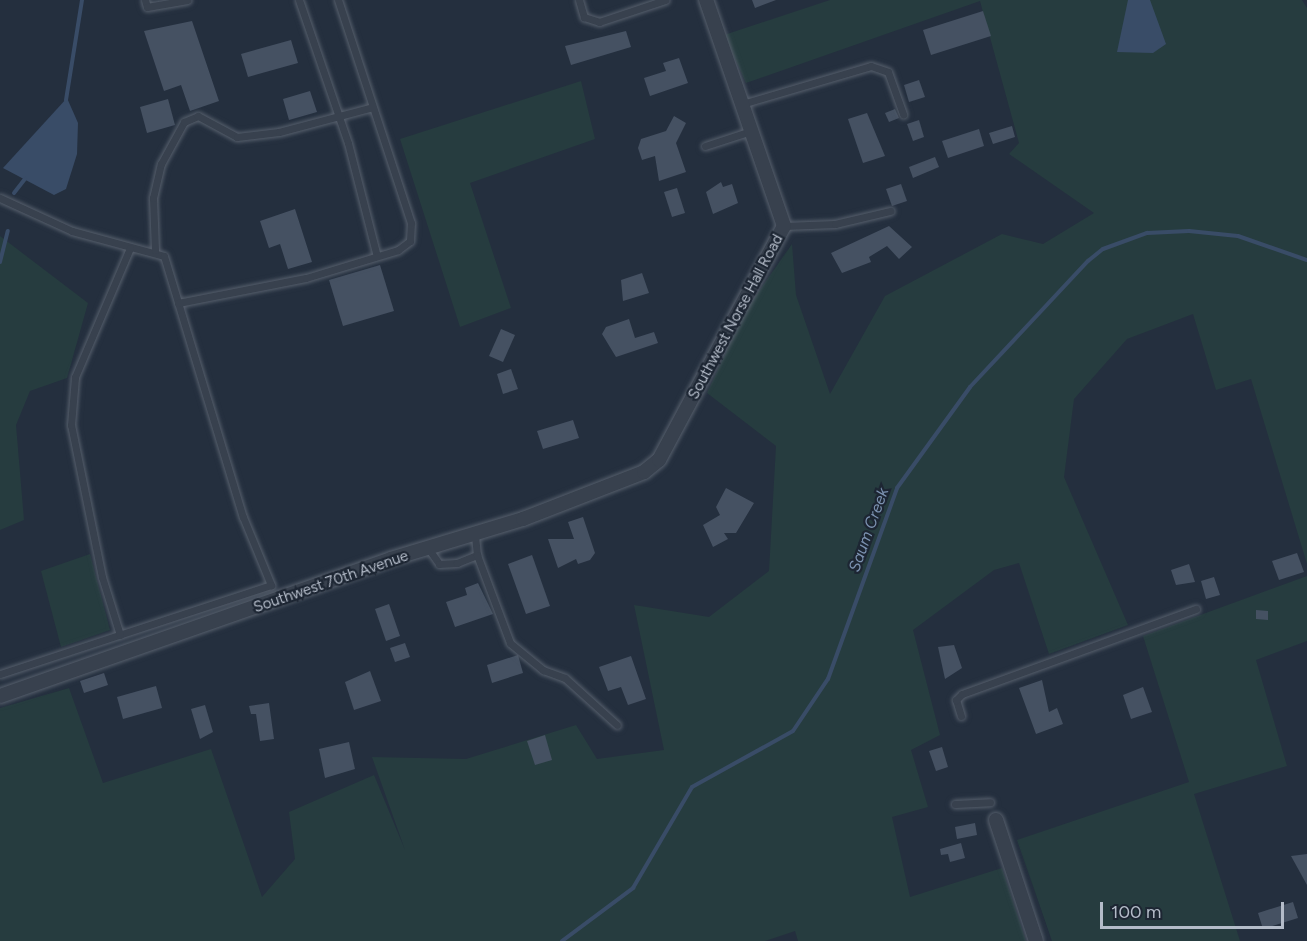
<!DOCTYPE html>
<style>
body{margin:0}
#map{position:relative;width:1307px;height:941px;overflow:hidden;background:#242f3e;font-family:Figtree,sans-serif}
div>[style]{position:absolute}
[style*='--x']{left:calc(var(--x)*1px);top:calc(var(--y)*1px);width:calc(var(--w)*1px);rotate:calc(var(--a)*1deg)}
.green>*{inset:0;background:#263c3f}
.water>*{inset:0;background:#394c67}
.stream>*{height:4px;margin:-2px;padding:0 2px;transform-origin:2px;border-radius:2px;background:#394c67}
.building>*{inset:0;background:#455162}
.roads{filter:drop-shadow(0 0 2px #565f6c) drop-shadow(0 0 2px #565f6c)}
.lane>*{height:7px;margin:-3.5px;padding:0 3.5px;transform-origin:3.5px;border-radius:3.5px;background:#38414e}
.street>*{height:14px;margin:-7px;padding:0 7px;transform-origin:7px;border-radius:7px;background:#38414e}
span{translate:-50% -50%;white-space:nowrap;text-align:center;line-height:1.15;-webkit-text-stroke:4.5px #1d2633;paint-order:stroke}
.street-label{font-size:15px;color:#b4bcc9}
.water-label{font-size:16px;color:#7c92b1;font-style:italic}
.scale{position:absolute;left:1100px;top:902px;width:184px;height:27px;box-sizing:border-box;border:3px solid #b4bcc9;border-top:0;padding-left:8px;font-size:18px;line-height:21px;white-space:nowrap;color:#b4bcc9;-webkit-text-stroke:4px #1d2633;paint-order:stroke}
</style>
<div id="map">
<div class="green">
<div style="clip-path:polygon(830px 0,1302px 0,1307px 8px,1307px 564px,1251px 379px,1216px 390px,1193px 314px,1127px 339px,1074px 399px,1064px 477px,1128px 625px,1049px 654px,1019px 563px,994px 570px,913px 630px,940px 735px,911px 750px,928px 807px,892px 817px,910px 897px,1002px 868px,1026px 941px,798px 941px,795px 931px,765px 941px,0 941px,0 708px,69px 688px,103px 783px,211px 749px,262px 897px,295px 859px,289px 812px,374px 775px,405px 850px,372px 757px,466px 759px,576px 725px,597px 759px,664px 750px,634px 605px,709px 617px,769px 571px,776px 446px,707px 393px,745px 311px,792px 244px,796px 295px,830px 394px,885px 296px,1002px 234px,1043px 244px,1094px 213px,1009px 154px,1019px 143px,980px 1px,746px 83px,724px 35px)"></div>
<div style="clip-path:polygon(581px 81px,595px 139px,470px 183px,511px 308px,460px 327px,400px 139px)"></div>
<div style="clip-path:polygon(0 236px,88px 303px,67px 378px,30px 391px,16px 425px,24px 520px,0 530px)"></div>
<div style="clip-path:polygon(90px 554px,110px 630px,61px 647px,41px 571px)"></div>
<div style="clip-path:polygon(1307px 576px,1307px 641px,1256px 660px,1287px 766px,1194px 794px,1240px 941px,1052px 941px,1017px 840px,1189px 782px,1143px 636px)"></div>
</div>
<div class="water">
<div style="clip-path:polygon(1128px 0,1150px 0,1166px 44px,1153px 53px,1117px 52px)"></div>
<div style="clip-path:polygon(67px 98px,78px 123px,77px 154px,66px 189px,54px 195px,3px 168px)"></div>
</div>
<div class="stream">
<div style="--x:66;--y:100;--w:101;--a:-80.9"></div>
<div style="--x:14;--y:193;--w:18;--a:-52"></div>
<div style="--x:0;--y:262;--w:32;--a:-76"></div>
<div style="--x:562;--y:941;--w:89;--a:-36.7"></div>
<div style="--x:633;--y:888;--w:117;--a:-59.7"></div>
<div style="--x:692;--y:787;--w:115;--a:-29"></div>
<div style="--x:793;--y:731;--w:63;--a:-56.1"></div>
<div style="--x:828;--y:679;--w:203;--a:-70.1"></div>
<div style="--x:897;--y:488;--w:125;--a:-54.1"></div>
<div style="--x:970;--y:387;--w:173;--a:-46.9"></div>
<div style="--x:1088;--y:261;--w:19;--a:-39"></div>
<div style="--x:1103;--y:249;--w:47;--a:-20"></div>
<div style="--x:1147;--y:233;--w:42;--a:-2.7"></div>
<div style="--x:1189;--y:231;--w:49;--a:5.8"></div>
<div style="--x:1238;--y:236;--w:73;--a:19.2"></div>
</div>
<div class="building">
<div style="clip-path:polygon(752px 0,776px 0,755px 8px)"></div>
<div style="clip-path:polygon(983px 11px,991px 36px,931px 55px,923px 30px)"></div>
<div style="clip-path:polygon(192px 21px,219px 101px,190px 111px,181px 85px,164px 91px,144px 31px)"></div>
<div style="clip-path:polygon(626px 31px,631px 47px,571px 65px,565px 46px)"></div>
<div style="clip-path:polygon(291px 40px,298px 63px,248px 77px,241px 54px)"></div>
<div style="clip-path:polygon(679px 58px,688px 83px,650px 96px,644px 78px,666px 71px,663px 63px)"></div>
<div style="clip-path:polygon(919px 80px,925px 97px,909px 102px,904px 85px)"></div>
<div style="clip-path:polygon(310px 91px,317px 112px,289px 120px,283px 99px)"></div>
<div style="clip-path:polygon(168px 99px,175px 125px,147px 133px,140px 107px)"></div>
<div style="clip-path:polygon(895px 109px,899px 118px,889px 122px,885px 113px)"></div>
<div style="clip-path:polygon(867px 113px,885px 156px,863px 163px,848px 119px)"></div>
<div style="clip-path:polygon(674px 116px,686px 123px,676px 143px,686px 172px,659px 181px,655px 156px,642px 160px,638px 148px,641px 139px,666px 131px)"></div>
<div style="clip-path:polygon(919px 120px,924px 137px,913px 141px,907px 124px)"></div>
<div style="clip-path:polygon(1012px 126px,1015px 137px,993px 144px,989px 133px)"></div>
<div style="clip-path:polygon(979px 129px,984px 146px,948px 158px,942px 141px)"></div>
<div style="clip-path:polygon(935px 157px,939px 167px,913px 178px,909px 167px)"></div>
<div style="clip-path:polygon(721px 182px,723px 187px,732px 184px,738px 203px,713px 214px,706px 192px)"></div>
<div style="clip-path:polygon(901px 184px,907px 201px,892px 206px,886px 189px)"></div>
<div style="clip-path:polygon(677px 188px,685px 213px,672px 217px,664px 192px)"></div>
<div style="clip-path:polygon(295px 209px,312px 262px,288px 269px,280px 244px,269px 248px,260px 221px)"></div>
<div style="clip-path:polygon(889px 226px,912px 247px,899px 259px,887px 246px,869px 257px,871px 262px,842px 273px,831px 253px)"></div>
<div style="clip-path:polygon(380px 265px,394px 311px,343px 326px,329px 280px)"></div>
<div style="clip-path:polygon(642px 273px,649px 293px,623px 301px,621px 280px)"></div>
<div style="clip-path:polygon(629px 319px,635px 338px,654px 332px,658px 343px,616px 357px,602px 334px,606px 327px)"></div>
<div style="clip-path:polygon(501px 329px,515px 335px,503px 362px,489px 356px)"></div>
<div style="clip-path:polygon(511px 369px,518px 389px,503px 394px,497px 374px)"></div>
<div style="clip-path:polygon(573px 420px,579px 438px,543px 449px,537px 431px)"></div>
<div style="clip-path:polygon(726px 488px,754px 503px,736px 533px,724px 533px,728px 539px,713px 547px,703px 525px,720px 515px,716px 507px)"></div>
<div style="clip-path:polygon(583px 517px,595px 553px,590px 560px,578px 564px,576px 559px,558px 568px,548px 539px,574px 539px,568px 522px)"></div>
<div style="clip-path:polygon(1297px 553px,1304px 572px,1279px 580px,1272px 561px)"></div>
<div style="clip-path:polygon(532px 555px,550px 606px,526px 614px,508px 564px)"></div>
<div style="clip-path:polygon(1189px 564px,1195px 582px,1176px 585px,1171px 570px)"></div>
<div style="clip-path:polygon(1214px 577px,1220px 595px,1206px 599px,1201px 581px)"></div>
<div style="clip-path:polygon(478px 583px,493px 614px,455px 627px,446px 602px,467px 595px,465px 588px)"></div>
<div style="clip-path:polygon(389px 604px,400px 636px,386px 641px,375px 609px)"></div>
<div style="clip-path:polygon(1256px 610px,1268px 611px,1268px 620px,1256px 619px)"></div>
<div style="clip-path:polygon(405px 643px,410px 657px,395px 662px,390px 648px)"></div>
<div style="clip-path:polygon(954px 645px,962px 668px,945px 679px,938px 647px)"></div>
<div style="clip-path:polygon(518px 655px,523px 673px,492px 683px,487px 665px)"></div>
<div style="clip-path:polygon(631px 656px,646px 699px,628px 705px,621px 687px,608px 691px,599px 667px)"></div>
<div style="clip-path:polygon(370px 671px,381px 701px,354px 710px,345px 682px)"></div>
<div style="clip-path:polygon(104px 673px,108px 685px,84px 693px,80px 681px)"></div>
<div style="clip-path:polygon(1042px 680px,1049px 712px,1057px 708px,1063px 724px,1036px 734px,1019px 688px)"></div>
<div style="clip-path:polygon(156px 686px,162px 708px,123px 719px,117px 697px)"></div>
<div style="clip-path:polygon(1143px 687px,1152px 712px,1131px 719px,1123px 695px)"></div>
<div style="clip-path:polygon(269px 703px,274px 739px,260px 741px,256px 714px,251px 714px,249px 706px)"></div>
<div style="clip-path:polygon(205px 705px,213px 732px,200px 739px,191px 709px)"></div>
<div style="clip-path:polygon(545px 735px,552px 760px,535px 765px,527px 741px)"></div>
<div style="clip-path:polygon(349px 742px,355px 769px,325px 778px,319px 749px)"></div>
<div style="clip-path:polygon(942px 747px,948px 767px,936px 771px,929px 751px)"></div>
<div style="clip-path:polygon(975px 823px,977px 835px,957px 839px,955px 827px)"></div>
<div style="clip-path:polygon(961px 843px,965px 858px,950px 862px,948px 854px,941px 855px,940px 849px)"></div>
<div style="clip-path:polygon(1307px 854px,1307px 885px,1291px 856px)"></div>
<div style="clip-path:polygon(1293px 902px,1298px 918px,1263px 929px,1258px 913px)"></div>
</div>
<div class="roads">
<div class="lane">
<div style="--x:145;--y:0;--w:7;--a:74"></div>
<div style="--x:147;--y:7;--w:41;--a:-9.9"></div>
<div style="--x:299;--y:0;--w:151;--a:71.1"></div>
<div style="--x:348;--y:143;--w:114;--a:75.7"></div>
<div style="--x:579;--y:0;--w:18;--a:74"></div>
<div style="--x:584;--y:17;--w:16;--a:18"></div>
<div style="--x:599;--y:22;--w:70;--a:-18.4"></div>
<div style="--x:742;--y:104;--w:134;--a:-16.4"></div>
<div style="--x:871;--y:66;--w:18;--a:19"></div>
<div style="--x:888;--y:72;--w:45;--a:70.3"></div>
<div style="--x:705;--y:146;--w:48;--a:-18.1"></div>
<div style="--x:0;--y:198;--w:79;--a:24.6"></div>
<div style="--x:72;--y:231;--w:95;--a:15.2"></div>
<div style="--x:164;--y:256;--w:273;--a:73.2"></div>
<div style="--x:243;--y:517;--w:74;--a:67.6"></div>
<div style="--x:271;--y:585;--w:285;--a:161.8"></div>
<div style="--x:784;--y:226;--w:51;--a:-2.2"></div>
<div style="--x:835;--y:224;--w:57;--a:-13.3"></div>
<div style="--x:155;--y:250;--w:52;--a:-92.2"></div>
<div style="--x:153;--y:198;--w:35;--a:-77"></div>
<div style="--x:161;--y:164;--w:48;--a:-61.3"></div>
<div style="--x:184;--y:122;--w:15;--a:-23"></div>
<div style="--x:198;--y:116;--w:44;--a:28.3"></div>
<div style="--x:237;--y:137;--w:42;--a:-6.8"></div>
<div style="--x:279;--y:132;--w:93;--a:-14.9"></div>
<div style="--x:178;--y:303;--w:130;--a:-11.1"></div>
<div style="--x:306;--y:278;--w:96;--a:-16.9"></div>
<div style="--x:398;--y:250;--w:15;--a:-37"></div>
<div style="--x:410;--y:241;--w:18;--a:-87"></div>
<div style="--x:411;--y:223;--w:235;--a:-108.1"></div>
<div style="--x:428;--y:548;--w:19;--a:55"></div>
<div style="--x:439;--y:564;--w:18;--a:-3"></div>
<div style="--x:457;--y:563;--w:22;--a:-22"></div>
<div style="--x:477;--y:555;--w:20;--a:-96"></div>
<div style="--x:477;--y:555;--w:94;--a:69.4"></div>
<div style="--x:510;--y:643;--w:43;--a:39.3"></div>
<div style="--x:543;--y:670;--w:23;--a:20"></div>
<div style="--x:565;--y:678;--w:70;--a:42.1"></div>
<div style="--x:120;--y:635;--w:61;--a:-107.2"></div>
<div style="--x:102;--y:577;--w:155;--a:-101.5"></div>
<div style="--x:71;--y:425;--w:48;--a:-85.2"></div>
<div style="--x:75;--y:377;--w:140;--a:-66.9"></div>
<div style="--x:961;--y:716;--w:17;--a:-107"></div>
<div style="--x:956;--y:700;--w:8;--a:-45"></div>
<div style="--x:962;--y:694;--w:249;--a:-20"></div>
<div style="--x:955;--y:804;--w:35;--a:-3"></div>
</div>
<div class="street">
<div style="--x:0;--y:696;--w:414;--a:-19.3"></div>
<div style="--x:391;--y:559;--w:138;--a:-16.9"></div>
<div style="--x:523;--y:519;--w:130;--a:-21.2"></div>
<div style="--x:644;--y:472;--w:19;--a:-39"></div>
<div style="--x:659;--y:460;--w:265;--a:-61.9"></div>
<div style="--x:784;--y:226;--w:239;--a:-109"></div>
<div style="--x:996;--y:820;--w:127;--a:71.7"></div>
</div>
</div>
<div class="street-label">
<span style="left:736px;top:317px;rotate:-62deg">Southwest Norse Hall Road</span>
<span style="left:331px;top:582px;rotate:-19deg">Southwest 70th Avenue</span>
</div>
<div class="water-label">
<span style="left:869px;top:530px;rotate:-70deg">Saum Creek</span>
</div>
<div class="scale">100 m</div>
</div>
